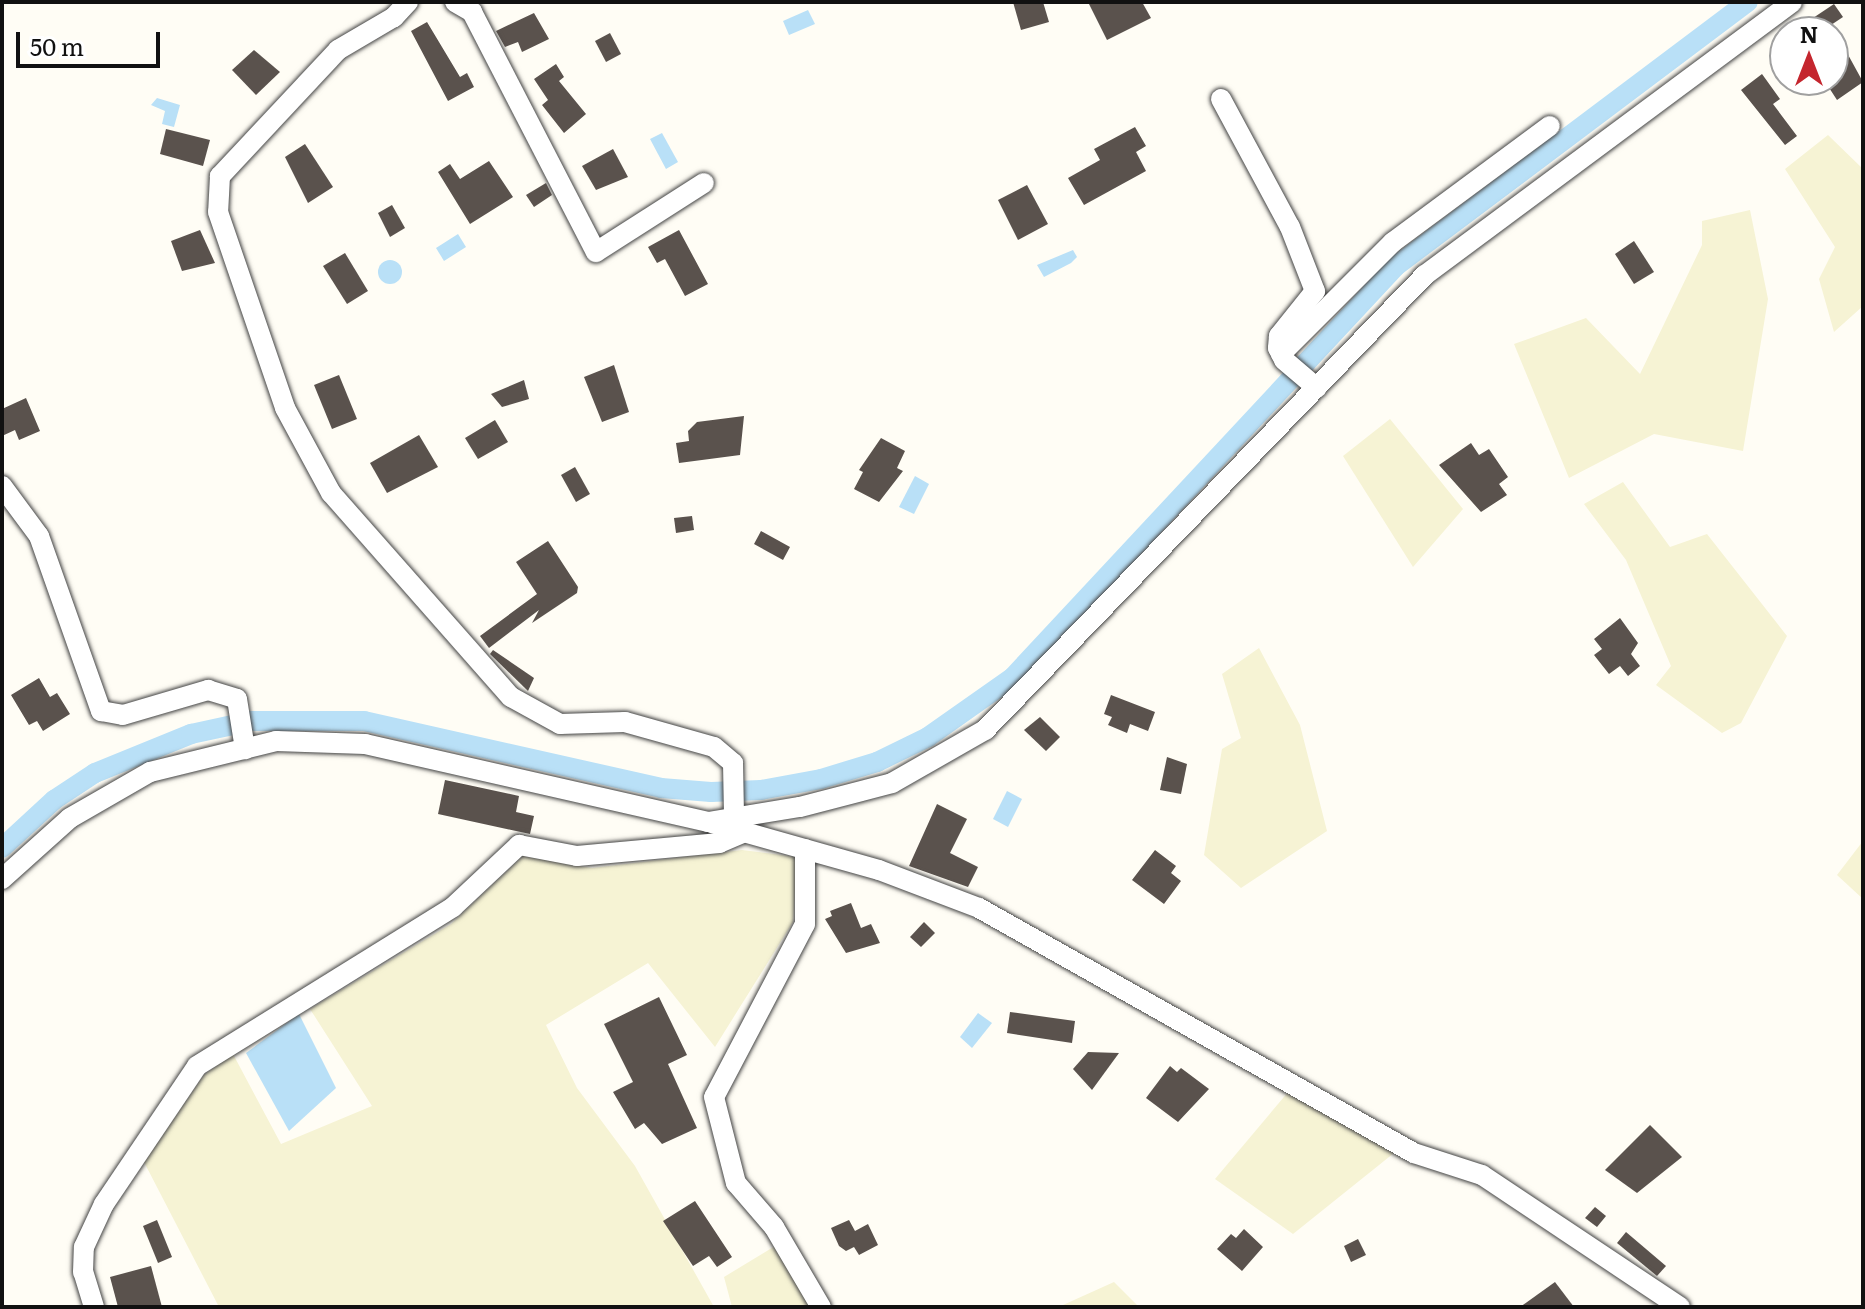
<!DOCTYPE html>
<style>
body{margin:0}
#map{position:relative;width:1865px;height:1309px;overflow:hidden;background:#fffdf5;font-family:Literata,serif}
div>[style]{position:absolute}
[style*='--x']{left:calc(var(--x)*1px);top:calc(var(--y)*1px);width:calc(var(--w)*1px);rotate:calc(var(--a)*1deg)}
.farmland>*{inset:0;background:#f6f3d4}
.water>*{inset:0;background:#b9e0f7}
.round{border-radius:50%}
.canal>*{height:20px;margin:-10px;padding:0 10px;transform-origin:10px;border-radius:10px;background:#b9e0f7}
.building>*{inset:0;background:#5a524d}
.roads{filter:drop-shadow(0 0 2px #444) drop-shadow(0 0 2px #444)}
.street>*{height:20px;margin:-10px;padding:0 10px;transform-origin:10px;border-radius:10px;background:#fff}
span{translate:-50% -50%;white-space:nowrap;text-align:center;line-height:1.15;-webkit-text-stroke:8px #fff;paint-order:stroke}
.frame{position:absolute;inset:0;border:4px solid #111;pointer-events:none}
.north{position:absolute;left:1769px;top:16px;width:80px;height:80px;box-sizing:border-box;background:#fff;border:2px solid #a0a0a0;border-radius:50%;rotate:0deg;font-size:22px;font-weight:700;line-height:32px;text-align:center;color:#111}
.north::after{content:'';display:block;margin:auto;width:28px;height:36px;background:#c4262e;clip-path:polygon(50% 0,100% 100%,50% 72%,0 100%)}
.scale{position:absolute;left:16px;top:32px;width:144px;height:36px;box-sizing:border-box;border:4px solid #111;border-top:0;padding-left:10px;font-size:24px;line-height:28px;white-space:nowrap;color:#111;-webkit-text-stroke:6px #fff;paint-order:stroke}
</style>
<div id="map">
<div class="farmland">
<div style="clip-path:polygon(1828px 135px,1863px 169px,1863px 306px,1834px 332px,1819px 279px,1835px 247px,1785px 169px)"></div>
<div style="clip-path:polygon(1750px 210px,1768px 299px,1743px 451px,1654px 434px,1569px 478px,1514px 344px,1586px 318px,1640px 374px,1702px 245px,1702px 221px)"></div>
<div style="clip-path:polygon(1390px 419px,1463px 509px,1413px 567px,1343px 456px)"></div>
<div style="clip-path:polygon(1623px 482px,1670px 547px,1707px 534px,1787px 636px,1741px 723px,1722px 733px,1656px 685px,1671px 666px,1626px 560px,1584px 504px)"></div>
<div style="clip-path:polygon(1259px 648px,1300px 725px,1327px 831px,1241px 888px,1204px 855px,1222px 749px,1241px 738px,1222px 674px)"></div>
<div style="clip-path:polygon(1863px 841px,1863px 899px,1837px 875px)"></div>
<div style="clip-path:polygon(742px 850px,797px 857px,793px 922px,715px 1047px,648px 963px,546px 1025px,577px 1088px,635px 1166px,714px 1307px,219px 1307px,144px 1162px,204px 1075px,233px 1054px,281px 1144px,372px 1106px,310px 1009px,451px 924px,523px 856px,592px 868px)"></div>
<div style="clip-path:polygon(1289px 1091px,1394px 1153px,1293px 1234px,1215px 1179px)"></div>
<div style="clip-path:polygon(775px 1246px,813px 1307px,732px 1307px,724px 1277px)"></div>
<div style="clip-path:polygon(1114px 1282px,1139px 1307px,1064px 1307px,1063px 1305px)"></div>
</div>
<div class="water">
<div style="clip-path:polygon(808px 10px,815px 24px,789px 35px,783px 21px)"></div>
<div style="clip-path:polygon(157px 98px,180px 105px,174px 127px,162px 124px,165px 111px,151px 105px)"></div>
<div style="clip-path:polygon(662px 133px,678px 162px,666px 169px,650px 139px)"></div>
<div style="clip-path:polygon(458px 234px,466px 247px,444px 261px,436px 248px)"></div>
<div style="clip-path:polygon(1073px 250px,1077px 257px,1071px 263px,1044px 277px,1037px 265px)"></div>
<div class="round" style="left:378px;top:260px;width:24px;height:24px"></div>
<div style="clip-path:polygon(915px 476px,929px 484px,914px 514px,899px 507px)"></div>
<div style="clip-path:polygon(1007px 791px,1022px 799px,1008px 827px,993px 819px)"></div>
<div style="clip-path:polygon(978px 1013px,992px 1023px,972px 1048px,960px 1037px)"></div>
<div style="clip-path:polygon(299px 1014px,336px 1088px,289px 1131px,246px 1053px)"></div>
</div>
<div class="canal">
<div style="--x:2;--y:848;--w:71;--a:-42.7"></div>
<div style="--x:54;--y:800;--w:49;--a:-33.4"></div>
<div style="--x:95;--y:773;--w:104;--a:-22.1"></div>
<div style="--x:191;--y:734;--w:61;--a:-12.2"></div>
<div style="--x:251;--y:721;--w:113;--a:0"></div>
<div style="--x:364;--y:721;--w:304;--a:12.7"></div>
<div style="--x:661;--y:788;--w:50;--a:4.6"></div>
<div style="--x:711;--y:792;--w:50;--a:-2.3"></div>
<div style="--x:761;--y:790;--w:61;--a:-10.4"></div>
<div style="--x:821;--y:779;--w:59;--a:-16.9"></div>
<div style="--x:877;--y:762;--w:57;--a:-26.1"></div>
<div style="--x:928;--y:737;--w:104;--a:-35.2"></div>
<div style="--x:1013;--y:677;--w:562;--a:-47.02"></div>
<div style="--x:1396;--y:266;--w:440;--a:-36.9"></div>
</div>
<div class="building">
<div style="clip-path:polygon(1013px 2px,1043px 2px,1049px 22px,1021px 30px)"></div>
<div style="clip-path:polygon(1088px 2px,1142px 2px,1151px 18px,1107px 40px)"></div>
<div style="clip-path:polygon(1834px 4px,1843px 17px,1822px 31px,1813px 18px)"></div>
<div style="clip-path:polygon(534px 13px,549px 39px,522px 52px,518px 42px,505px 47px,496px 31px)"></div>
<div style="clip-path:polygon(427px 22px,460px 77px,467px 73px,474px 87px,448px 101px,411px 31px)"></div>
<div style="clip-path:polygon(610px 33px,621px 54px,606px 62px,595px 41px)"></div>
<div style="clip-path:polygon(254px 50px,280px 72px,256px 95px,232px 70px)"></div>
<div style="clip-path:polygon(1846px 51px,1863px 82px,1837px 100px,1824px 80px,1833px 80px,1833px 60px)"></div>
<div style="clip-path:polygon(556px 64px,564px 77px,559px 81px,586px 114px,564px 133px,542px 105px,548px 100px,534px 79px)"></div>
<div style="clip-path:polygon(1762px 74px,1780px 99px,1773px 104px,1797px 136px,1785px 145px,1741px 90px)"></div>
<div style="clip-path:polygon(1135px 127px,1146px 146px,1136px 152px,1146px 171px,1084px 205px,1068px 178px,1100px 160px,1094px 149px)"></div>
<div style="clip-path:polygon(166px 129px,210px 140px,203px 166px,160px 154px)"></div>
<div style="clip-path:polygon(305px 144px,333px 187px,308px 203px,285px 157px)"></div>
<div style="clip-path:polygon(613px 149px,628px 177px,596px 190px,582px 166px)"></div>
<div style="clip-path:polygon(489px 161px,513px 197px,470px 224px,438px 172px,450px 164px,460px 179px)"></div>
<div style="clip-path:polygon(546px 183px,552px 195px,534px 207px,526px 195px)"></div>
<div style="clip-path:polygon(1027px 185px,1048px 224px,1018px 240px,998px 200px)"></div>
<div style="clip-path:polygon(392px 205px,405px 228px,390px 237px,378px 213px)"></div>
<div style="clip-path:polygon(200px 230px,215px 263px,182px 271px,171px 241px)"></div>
<div style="clip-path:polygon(679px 230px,708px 284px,685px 296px,665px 259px,657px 263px,648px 247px)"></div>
<div style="clip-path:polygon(1634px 241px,1654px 272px,1634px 284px,1615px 254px)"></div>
<div style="clip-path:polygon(345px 253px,368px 291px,347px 304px,323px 266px)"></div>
<div style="clip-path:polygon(614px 365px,629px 412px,602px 422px,584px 377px)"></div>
<div style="clip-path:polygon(339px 375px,357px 419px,332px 429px,314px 385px)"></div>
<div style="clip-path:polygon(524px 380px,529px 399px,502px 407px,491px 394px)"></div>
<div style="clip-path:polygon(26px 398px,40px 431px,19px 440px,15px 430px,2px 436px,2px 409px)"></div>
<div style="clip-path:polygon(744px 416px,740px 455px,679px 463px,676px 443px,689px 441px,688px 431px,697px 422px)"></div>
<div style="clip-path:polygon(495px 420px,508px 442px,478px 459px,465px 438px)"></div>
<div style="clip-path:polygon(419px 435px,438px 467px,387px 493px,370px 463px)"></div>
<div style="clip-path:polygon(881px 438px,905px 451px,897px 468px,903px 471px,879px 502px,854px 489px,863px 472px,859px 470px)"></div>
<div style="clip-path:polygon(1471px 443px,1479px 455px,1489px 449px,1508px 477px,1499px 484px,1507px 495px,1481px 512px,1439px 465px)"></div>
<div style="clip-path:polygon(575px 467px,590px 494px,576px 502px,561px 475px)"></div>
<div style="clip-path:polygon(692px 516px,694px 530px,676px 533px,674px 518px)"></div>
<div style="clip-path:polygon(761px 531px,790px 547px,783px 560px,754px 544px)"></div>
<div style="clip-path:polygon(548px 541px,578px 587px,577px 593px,532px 623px,539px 610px,489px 648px,480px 636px,537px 594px,516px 562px)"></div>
<div style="clip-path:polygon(1620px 618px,1638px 643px,1631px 654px,1640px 666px,1628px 676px,1620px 666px,1609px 674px,1594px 655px,1602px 649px,1594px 639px)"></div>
<div style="clip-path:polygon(493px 650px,534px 678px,528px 691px,490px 654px)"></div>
<div style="clip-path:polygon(39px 678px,50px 697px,57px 693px,70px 714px,43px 731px,37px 721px,29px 725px,11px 695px)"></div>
<div style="clip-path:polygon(1111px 695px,1155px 712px,1148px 731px,1130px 724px,1127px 733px,1108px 725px,1112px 717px,1104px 714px)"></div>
<div style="clip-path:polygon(1040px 717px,1060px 737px,1046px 751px,1024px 730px)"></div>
<div style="clip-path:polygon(1167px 757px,1187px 764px,1181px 794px,1160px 790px)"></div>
<div style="clip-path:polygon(445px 780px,519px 796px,516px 812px,534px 816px,530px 834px,438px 814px)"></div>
<div style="clip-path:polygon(937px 804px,967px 819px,950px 853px,978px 867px,968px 887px,909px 866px)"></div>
<div style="clip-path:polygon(1155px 850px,1176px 866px,1171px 873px,1181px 881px,1164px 904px,1132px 880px)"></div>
<div style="clip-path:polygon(851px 903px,861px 928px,871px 924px,880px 943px,846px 953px,825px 919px,832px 916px,830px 911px)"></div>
<div style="clip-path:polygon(924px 922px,935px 933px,921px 947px,910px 937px)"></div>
<div style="clip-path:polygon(659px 997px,687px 1055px,668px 1064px,697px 1128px,662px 1144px,644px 1123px,635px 1129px,613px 1092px,633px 1082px,604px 1024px)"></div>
<div style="clip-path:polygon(1010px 1012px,1075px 1021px,1072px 1043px,1007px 1033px)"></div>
<div style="clip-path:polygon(1088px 1052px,1119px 1053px,1092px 1090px,1073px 1069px)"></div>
<div style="clip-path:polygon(1170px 1066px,1177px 1072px,1181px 1068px,1209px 1089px,1178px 1122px,1146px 1098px)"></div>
<div style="clip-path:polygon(1650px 1125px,1682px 1157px,1637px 1193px,1605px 1170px)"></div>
<div style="clip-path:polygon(695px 1201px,732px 1257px,717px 1267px,709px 1256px,693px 1266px,663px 1221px)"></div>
<div style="clip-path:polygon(1595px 1207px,1606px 1216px,1597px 1227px,1585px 1218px)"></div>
<div style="clip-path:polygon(157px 1220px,172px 1257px,158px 1263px,143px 1226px)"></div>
<div style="clip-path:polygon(849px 1220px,855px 1231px,868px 1224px,878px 1245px,859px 1255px,854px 1247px,846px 1251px,839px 1246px,831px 1228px)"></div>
<div style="clip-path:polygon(1244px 1229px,1263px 1247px,1242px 1271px,1217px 1249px,1231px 1234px,1236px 1238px)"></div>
<div style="clip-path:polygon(1626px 1232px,1666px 1266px,1657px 1276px,1617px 1243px)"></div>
<div style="clip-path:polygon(1358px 1239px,1366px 1255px,1351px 1262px,1344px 1246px)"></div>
<div style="clip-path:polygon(151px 1266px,162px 1307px,118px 1307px,110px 1277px)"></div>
<div style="clip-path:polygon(1555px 1282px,1574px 1307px,1520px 1307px)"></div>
</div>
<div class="roads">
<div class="street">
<div style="--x:408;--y:2;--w:21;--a:133"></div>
<div style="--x:394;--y:17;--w:65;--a:149.5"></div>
<div style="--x:338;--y:50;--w:173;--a:133.1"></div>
<div style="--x:220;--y:176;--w:36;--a:93"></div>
<div style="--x:218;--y:212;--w:207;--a:71.1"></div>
<div style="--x:285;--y:408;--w:97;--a:61.6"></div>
<div style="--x:331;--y:493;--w:272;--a:48.6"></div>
<div style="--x:511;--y:697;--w:56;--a:28.9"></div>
<div style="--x:560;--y:724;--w:65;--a:-1.8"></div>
<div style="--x:625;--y:722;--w:92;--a:15.7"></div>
<div style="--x:714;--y:747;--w:25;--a:40"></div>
<div style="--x:733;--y:763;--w:53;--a:88.9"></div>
<div style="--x:455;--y:2;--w:20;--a:30"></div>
<div style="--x:472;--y:12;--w:270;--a:62.7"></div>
<div style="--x:596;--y:252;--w:128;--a:-32.6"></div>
<div style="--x:1221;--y:99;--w:145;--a:61.7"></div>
<div style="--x:1290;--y:227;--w:69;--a:68.7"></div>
<div style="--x:1315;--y:291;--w:58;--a:128.7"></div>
<div style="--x:1279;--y:336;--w:12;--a:95"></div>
<div style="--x:1278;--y:348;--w:13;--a:63"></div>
<div style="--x:1284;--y:360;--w:43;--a:40.3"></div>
<div style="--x:1281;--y:354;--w:158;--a:-45"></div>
<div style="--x:1393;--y:242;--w:195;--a:-36.5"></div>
<div style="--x:2;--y:486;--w:62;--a:53.5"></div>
<div style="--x:39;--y:536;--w:186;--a:70.5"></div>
<div style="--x:101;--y:711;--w:22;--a:10"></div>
<div style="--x:123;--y:715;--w:89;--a:-16.4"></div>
<div style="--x:208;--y:690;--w:30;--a:17"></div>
<div style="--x:237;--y:699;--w:51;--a:80.9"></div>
<div style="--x:712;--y:823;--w:173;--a:15.7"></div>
<div style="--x:879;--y:870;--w:107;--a:20.8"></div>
<div style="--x:979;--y:908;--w:499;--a:29.4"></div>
<div style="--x:1414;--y:1153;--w:71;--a:17.9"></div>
<div style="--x:1482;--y:1175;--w:238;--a:33.7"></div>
<div style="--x:805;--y:849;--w:75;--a:90"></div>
<div style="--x:805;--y:924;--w:195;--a:117.7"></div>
<div style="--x:714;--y:1097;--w:89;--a:75.7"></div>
<div style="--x:736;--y:1183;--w:58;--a:49.2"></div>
<div style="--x:774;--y:1227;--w:93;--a:59.6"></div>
<div style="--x:2;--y:879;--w:91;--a:-41.9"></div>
<div style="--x:70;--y:818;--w:92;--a:-29.9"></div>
<div style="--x:150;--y:772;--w:130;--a:-13.8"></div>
<div style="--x:276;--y:741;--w:89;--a:1.9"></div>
<div style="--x:365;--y:744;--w:352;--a:12.8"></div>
<div style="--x:708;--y:822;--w:93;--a:-9.3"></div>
<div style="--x:800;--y:807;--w:95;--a:-14.6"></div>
<div style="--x:892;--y:783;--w:107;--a:-29.7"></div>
<div style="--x:985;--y:730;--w:633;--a:-45.96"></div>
<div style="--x:1425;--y:275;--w:457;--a:-36.6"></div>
<div style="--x:94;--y:1307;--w:37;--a:-107"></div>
<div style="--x:83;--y:1272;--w:25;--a:-88"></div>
<div style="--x:84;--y:1247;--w:47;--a:-65.1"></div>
<div style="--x:104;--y:1204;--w:166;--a:-56"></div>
<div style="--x:197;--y:1066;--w:301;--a:-31.8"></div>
<div style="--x:453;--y:907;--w:91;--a:-43.2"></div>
<div style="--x:519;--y:845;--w:59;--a:10.7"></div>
<div style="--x:577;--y:856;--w:143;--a:-5.2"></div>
<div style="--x:719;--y:843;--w:28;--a:-23"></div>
</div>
</div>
<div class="frame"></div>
<div class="north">N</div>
<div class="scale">50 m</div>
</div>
